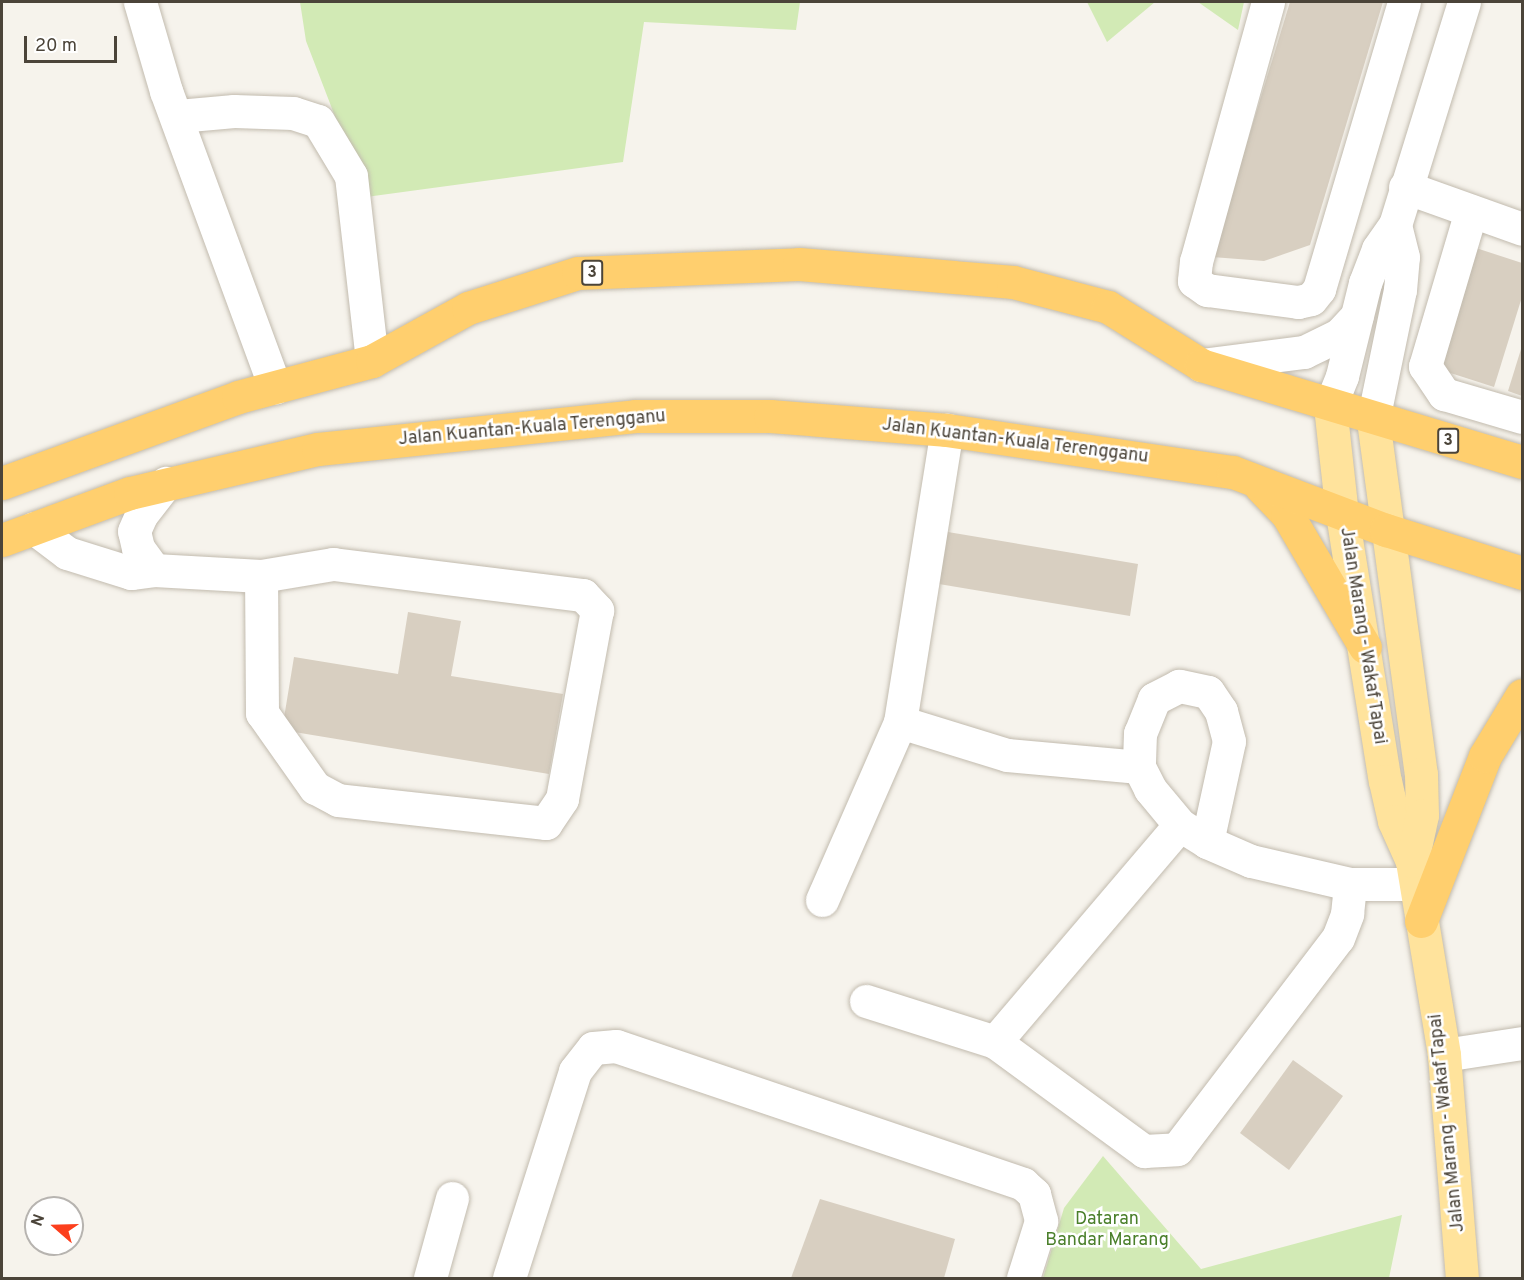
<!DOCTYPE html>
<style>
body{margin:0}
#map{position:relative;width:1524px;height:1280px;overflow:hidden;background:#f6f3ec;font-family:Overpass,sans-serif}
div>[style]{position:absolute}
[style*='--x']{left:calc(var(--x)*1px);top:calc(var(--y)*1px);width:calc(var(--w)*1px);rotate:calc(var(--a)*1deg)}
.green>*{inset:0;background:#d2eab5}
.building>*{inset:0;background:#d8cfc1}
.roads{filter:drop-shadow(0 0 2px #c2bbae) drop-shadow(0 0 2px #c2bbae)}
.minor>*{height:33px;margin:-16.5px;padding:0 16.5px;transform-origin:16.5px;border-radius:16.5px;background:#fff}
.major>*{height:33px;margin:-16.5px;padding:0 16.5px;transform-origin:16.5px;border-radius:16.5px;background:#ffe39c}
.highway>*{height:33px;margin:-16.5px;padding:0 16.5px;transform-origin:16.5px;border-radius:16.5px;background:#ffcf6e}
span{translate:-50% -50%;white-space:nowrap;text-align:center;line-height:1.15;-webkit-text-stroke:5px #fff;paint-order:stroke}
.shield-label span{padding:2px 4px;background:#fff;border:2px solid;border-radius:4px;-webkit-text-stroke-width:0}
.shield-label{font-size:16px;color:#4b4439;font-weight:700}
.street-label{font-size:18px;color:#4b4439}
.park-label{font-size:18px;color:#4a7f2a}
.frame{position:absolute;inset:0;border:3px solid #4b4439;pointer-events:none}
.north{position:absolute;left:24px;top:1196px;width:60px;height:60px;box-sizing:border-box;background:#fff;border:2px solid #b7b4b0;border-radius:50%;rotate:290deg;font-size:16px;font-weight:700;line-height:24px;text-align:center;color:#4b4439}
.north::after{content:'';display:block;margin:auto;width:21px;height:27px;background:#fc3f1d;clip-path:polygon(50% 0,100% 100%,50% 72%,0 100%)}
.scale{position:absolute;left:24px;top:36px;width:93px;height:27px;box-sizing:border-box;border:3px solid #4b4439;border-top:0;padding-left:8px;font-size:18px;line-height:21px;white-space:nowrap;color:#4b4439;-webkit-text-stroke:4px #fff;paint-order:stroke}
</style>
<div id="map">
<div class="green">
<div style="clip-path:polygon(300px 2px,800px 2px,796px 30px,644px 22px,623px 162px,366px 197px,306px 41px)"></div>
<div style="clip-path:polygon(1087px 2px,1155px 2px,1107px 42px)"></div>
<div style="clip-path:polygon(1198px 2px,1244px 2px,1238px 30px)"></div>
<div style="clip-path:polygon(1103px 1156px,1201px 1269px,1402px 1215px,1389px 1278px,1043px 1278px,1064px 1208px)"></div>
</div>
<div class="building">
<div style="clip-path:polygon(1290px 2px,1383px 2px,1310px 245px,1264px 261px,1212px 257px)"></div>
<div style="clip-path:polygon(1476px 248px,1522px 263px,1522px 297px,1494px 387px,1438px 369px)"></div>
<div style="clip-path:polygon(1522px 346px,1522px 396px,1508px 391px)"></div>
<div style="clip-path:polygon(936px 530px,1138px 564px,1130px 616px,927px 582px)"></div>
<div style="clip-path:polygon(408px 612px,461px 621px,451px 676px,563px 694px,549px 774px,282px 730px,294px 657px,398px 674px)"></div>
<div style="clip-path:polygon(1293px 1060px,1343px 1096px,1289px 1170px,1240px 1133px)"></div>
<div style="clip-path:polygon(820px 1199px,955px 1239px,944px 1278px,791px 1278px)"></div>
</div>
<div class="roads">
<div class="minor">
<div style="--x:140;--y:2;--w:93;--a:73.7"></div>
<div style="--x:166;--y:91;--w:316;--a:69.8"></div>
<div style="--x:1268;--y:2;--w:269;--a:105.5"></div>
<div style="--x:1196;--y:261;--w:20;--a:96"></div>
<div style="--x:1194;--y:281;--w:16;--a:35"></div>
<div style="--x:1207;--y:290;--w:92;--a:7.5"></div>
<div style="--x:1298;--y:302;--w:13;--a:-13"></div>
<div style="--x:1311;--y:299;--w:13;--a:-51"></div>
<div style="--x:1319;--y:289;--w:299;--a:-73.5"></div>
<div style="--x:178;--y:116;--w:56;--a:-5.1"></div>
<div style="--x:234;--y:111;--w:59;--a:1.9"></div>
<div style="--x:293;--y:113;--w:26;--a:18"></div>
<div style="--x:318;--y:121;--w:64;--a:59"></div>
<div style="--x:351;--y:176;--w:186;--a:83.5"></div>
<div style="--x:1405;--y:187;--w:124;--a:19.7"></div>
<div style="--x:1471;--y:211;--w:162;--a:106.5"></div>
<div style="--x:1425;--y:366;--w:34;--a:56"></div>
<div style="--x:1444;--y:394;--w:81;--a:16.4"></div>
<div style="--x:1201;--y:365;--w:104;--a:-7.2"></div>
<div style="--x:1304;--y:352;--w:39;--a:-26"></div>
<div style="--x:1339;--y:335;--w:26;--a:-47"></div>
<div style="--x:1330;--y:406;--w:32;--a:-68"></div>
<div style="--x:1342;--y:376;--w:96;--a:-76.1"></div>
<div style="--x:1365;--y:283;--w:36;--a:-69"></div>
<div style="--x:1378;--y:249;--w:29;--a:-55"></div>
<div style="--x:1395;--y:225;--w:233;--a:-72.8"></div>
<div style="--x:1373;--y:420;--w:133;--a:-78.3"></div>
<div style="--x:1400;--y:290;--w:33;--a:-85"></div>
<div style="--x:1403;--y:257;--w:33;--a:-104"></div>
<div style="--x:34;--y:528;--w:41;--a:37.1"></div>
<div style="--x:67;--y:553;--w:67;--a:17.4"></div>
<div style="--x:131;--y:573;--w:23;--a:-7"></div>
<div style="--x:154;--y:570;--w:107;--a:3.2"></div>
<div style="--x:333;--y:564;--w:252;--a:7.1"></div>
<div style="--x:583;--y:595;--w:21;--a:47"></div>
<div style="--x:597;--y:610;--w:192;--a:100.5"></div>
<div style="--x:562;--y:799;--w:29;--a:124"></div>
<div style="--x:546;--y:823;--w:209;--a:-173.7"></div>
<div style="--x:338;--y:800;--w:26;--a:-152"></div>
<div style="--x:315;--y:788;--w:92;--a:-125.2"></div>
<div style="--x:262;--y:713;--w:137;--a:-90.4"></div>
<div style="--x:261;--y:576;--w:73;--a:-9.5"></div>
<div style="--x:154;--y:570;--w:27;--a:-126"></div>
<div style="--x:138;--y:548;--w:17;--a:-103"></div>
<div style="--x:134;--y:531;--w:17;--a:-66"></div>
<div style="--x:141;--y:515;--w:41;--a:-52"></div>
<div style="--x:900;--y:722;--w:112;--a:17.1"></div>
<div style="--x:1007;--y:755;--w:133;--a:5.2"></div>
<div style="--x:1207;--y:842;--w:103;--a:-77.7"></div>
<div style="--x:1229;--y:741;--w:31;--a:-105"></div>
<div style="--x:1221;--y:711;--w:23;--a:-124"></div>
<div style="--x:1208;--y:692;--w:30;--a:-168"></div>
<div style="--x:1179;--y:686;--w:28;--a:153"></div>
<div style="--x:1154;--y:699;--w:37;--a:112"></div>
<div style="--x:1140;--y:733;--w:34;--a:92"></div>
<div style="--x:1139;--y:767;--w:25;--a:63"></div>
<div style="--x:1150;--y:789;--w:47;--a:50.2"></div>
<div style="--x:1180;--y:825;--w:32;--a:32"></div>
<div style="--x:1207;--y:842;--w:48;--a:23.4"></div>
<div style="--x:1251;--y:861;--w:102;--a:13.1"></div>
<div style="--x:1350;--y:884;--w:66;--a:0"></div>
<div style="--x:822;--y:900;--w:194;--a:-66.3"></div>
<div style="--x:900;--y:722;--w:296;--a:-80.9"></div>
<div style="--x:866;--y:1001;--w:135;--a:17.6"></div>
<div style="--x:995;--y:1042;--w:185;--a:36.2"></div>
<div style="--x:1144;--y:1151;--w:33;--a:-3"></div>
<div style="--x:1177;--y:1149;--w:265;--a:-52.7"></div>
<div style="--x:1338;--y:938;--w:26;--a:-69"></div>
<div style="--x:1347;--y:914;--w:30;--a:-84"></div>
<div style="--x:995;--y:1042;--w:285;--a:-49.6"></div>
<div style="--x:1444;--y:1055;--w:79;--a:-8.7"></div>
<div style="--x:430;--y:1278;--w:83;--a:-74.6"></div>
<div style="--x:509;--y:1278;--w:217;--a:-72.3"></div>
<div style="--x:575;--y:1071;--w:29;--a:-52"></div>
<div style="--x:593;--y:1048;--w:23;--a:-5"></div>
<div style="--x:616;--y:1046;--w:430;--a:18.7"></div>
<div style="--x:1023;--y:1184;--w:15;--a:42"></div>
<div style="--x:1034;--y:1194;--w:28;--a:75"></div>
<div style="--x:1041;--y:1221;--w:60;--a:107.5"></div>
</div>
<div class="major">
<div style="--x:1330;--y:406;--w:109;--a:83.7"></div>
<div style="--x:1342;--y:514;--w:270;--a:80.9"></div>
<div style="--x:1385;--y:781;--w:41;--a:77.3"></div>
<div style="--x:1394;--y:821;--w:44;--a:65.8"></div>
<div style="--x:1412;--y:861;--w:197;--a:80.6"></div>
<div style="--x:1444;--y:1055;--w:224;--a:85.4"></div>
<div style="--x:1373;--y:420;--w:357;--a:82.3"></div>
<div style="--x:1421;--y:774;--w:41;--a:88.6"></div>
<div style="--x:1422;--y:815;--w:47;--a:102.3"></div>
</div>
<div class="highway">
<div style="--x:2;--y:483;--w:251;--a:-20"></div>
<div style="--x:238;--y:397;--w:139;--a:-15"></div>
<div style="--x:372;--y:361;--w:110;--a:-28.9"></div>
<div style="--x:468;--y:308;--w:115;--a:-17.7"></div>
<div style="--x:578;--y:273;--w:221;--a:-2.3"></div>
<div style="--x:799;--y:264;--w:215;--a:4.8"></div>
<div style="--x:1013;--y:282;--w:98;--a:14.7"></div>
<div style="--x:1108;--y:307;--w:110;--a:31.9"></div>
<div style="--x:1201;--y:365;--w:335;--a:16.8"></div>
<div style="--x:1260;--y:486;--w:39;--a:46"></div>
<div style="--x:1287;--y:514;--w:154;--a:59.6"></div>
<div style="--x:2;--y:540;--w:136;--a:-20.2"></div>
<div style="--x:130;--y:493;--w:193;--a:-13.2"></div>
<div style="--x:318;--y:449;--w:319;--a:-5.9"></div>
<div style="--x:635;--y:416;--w:135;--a:0"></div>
<div style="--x:770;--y:416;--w:178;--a:4.5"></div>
<div style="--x:947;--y:430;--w:289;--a:8.4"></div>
<div style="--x:1233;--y:472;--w:164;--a:20.8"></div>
<div style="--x:1386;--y:530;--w:143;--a:17.5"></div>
<div style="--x:1421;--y:921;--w:177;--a:-68.8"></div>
<div style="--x:1485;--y:756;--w:71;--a:-58.8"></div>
</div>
</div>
<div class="shield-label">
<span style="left:592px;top:273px">3</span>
<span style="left:1448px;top:441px">3</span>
</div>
<div class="street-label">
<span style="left:532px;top:429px;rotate:-5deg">Jalan Kuantan-Kuala Terengganu</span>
<span style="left:1015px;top:442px;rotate:7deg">Jalan Kuantan-Kuala Terengganu</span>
<span style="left:1362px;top:636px;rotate:81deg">Jalan Marang - Wakaf Tapai</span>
<span style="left:1448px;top:1123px;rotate:-96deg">Jalan Marang - Wakaf Tapai</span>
</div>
<div class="park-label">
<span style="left:1107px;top:1231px">Dataran<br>Bandar Marang</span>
</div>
<div class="frame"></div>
<div class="north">N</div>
<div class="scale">20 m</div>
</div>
